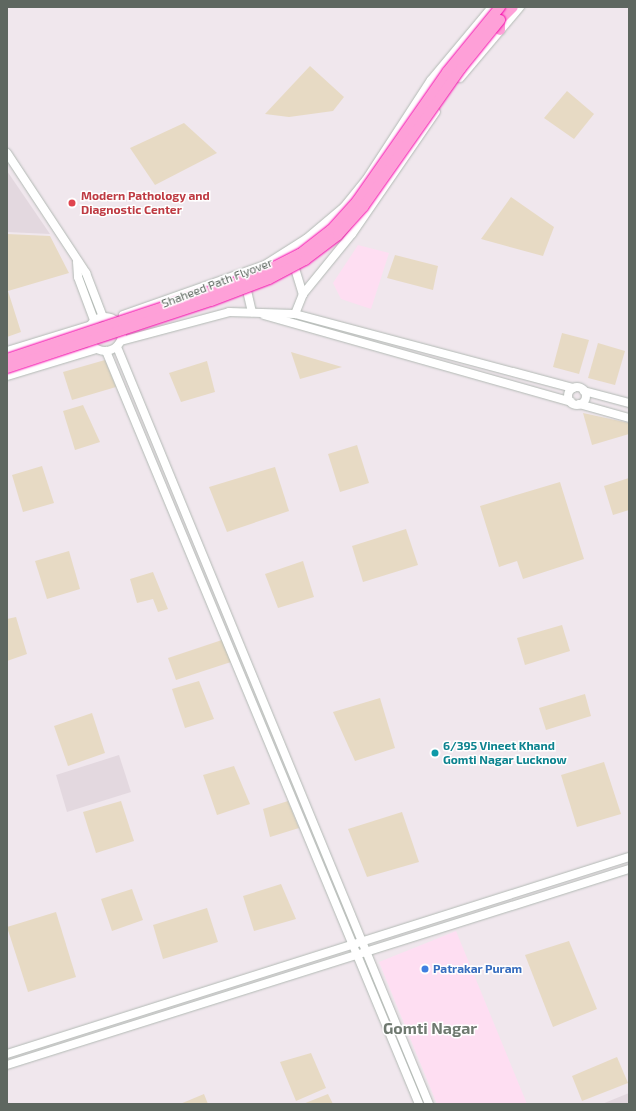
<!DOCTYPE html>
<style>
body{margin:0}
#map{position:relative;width:636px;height:1111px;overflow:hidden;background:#f0e7ed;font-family:"Exo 2",sans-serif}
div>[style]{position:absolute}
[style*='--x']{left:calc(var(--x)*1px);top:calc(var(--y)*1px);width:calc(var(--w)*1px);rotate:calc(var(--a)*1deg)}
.commercial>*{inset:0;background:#fedef2}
.education>*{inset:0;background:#e3d8df}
.green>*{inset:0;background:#e7dac4}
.roads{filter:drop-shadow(0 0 1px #b2b9b4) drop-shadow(0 0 1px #b2b9b4)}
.tertiary>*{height:8px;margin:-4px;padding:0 4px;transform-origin:4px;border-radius:4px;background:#fff}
.tertiary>.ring{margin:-4px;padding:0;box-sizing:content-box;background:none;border:8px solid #fff;border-radius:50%}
.trunk>*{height:10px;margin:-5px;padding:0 5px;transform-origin:5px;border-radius:5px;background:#fea0d8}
.bridges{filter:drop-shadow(0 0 1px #f601ab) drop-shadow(0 0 1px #f601ab)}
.trunk-bridge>*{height:10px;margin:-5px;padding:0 5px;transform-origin:5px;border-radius:5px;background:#fea0d8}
.dots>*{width:11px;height:11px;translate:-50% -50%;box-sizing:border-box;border:2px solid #fff;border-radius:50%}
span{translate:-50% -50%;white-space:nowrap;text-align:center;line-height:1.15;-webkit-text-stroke:3px #fff;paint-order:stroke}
.health-label{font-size:12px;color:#be3a42;font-weight:700}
.left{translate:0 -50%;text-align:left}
.street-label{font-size:12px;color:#5e6760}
.culture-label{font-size:12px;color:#0d838f;font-weight:700}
.shop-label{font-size:12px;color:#366cbe;font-weight:700}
.district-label{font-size:16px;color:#6f7970;font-weight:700}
.frame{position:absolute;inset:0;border:8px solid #5e6760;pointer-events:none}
</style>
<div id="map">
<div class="commercial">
<div style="clip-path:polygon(358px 245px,389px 253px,371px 309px,341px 299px,333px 283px)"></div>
<div style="clip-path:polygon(456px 931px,527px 1104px,437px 1104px,379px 962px)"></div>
</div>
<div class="education">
<div style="clip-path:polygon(7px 171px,50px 234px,7px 232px)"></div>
<div style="clip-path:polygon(119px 755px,131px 792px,67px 812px,56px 775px)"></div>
<div style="clip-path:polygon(629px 1093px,629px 1104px,602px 1104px)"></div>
</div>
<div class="green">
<div style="clip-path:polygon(310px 66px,344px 97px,333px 111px,289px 117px,265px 114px)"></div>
<div style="clip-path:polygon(567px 91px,594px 114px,574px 139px,544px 118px)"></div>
<div style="clip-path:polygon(184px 123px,217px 153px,155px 185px,130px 148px)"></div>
<div style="clip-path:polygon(511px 197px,554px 227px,543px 256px,481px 239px)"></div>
<div style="clip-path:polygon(7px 234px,50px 236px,69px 273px,8px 291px,21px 332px,7px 337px)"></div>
<div style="clip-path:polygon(395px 255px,438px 266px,433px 290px,387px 278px)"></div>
<div style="clip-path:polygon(562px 333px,589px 340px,579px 374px,553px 367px)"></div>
<div style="clip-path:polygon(598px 343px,625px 351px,615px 385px,588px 378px)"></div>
<div style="clip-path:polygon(291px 352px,342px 367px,300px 379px)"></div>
<div style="clip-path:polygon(105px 360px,116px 387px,72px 400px,63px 372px)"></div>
<div style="clip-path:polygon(207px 361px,215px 392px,181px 402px,169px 373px)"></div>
<div style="clip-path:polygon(83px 405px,100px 442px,75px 450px,63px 411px)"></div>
<div style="clip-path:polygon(583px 413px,629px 423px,629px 434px,592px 445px)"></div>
<div style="clip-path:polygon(357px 445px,369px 483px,340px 492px,328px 454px)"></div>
<div style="clip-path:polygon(42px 466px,54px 503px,23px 512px,12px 475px)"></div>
<div style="clip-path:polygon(275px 467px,289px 511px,227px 532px,209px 487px)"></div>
<div style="clip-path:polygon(629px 478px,629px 510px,613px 515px,604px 486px)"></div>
<div style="clip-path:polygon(560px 482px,584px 559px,523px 579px,517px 561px,499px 567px,480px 506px)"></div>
<div style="clip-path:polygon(406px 529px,418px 565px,363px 582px,352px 546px)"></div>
<div style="clip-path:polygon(69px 551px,80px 589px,47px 599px,35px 561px)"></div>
<div style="clip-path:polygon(303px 561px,314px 597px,278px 608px,265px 574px)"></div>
<div style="clip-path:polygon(153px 572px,168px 609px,158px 612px,153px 599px,137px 603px,130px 579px)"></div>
<div style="clip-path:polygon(16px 617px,27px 654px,7px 661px,7px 619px)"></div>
<div style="clip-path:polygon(562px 625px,570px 651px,525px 665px,517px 638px)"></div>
<div style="clip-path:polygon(222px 640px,231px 662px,176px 680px,168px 658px)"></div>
<div style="clip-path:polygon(199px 681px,214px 719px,185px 728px,172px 689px)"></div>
<div style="clip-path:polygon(585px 694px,591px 716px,546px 730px,539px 708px)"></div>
<div style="clip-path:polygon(380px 698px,395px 748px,355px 761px,333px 712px)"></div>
<div style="clip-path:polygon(92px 713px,105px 753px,68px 766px,54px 726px)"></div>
<div style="clip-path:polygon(604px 762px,621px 814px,577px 827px,561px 775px)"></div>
<div style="clip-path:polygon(234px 766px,250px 804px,217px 815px,203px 775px)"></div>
<div style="clip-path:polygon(121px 801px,134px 841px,96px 853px,83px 812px)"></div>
<div style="clip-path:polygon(288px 801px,299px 828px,270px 837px,263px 809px)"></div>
<div style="clip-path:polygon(402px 812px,419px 862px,367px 877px,348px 829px)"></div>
<div style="clip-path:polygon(281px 884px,296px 919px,254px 931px,243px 896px)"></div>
<div style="clip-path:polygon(132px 889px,143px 920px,112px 931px,101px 899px)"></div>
<div style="clip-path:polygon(207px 908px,218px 942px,163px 959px,153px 925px)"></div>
<div style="clip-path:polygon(56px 912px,76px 977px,28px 992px,7px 927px)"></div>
<div style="clip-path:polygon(569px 941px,597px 1009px,553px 1027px,525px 955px)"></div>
<div style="clip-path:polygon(311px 1053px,326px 1088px,296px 1101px,280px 1062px)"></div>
<div style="clip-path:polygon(617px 1057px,628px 1083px,582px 1101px,572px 1076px)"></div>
<div style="clip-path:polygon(204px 1094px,208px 1104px,180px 1104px)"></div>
<div style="clip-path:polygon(328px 1094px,333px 1104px,303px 1104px)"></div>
</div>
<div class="roads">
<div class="tertiary">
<div style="--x:460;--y:78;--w:93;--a:-49.8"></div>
<div style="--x:7;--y:153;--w:144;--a:56.6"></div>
<div style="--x:86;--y:273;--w:47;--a:68.9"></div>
<div style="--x:77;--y:262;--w:15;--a:86"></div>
<div style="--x:78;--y:277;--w:46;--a:69.6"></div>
<div style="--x:293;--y:262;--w:34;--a:73"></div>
<div style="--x:245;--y:282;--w:31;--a:77"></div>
<div style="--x:295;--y:314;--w:22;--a:-68"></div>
<div style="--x:303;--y:294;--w:77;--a:-50.8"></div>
<div style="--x:352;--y:234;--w:148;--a:-55.5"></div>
<div style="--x:123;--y:315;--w:151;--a:-19.4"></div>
<div style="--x:265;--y:265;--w:49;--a:-32.4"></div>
<div style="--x:306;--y:239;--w:50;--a:-40.1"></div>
<div style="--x:344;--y:207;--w:35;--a:-51"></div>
<div style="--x:366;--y:180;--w:119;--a:-57"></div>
<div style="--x:431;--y:80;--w:95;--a:-50.1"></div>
<div style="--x:264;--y:315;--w:319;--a:15.8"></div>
<div class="ring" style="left:88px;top:317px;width:26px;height:26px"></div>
<div style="--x:121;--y:341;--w:112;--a:-15"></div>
<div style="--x:229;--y:312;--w:66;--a:1.7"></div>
<div style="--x:295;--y:314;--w:288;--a:14.9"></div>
<div style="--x:117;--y:347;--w:819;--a:67.6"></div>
<div style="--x:7;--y:351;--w:86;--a:-17"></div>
<div style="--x:106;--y:351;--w:815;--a:67.43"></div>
<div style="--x:7;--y:376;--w:93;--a:-16.9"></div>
<div class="ring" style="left:568px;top:387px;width:10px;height:10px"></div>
<div style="--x:584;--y:391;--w:47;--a:14.9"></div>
<div style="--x:579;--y:404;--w:52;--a:15.6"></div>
<div style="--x:7;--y:1054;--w:652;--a:-17.57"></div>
<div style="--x:7;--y:1065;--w:652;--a:-17.49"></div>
</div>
<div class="trunk">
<div style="--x:500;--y:30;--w:10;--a:-90"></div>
<div style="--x:500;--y:20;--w:18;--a:-45"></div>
</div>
</div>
<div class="bridges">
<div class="trunk-bridge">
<div style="--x:7;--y:359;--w:225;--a:-18.4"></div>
<div style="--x:220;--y:288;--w:49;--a:-20.3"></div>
<div style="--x:266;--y:271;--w:38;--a:-27"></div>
<div style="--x:300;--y:254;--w:39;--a:-38"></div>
<div style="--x:331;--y:230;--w:39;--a:-48"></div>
<div style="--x:357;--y:201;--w:157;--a:-55.1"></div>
<div style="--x:447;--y:72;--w:84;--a:-50.8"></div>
<div style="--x:7;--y:368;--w:215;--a:-18.2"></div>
<div style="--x:211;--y:301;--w:62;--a:-20.8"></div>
<div style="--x:269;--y:279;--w:41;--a:-27.8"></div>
<div style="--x:305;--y:260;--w:41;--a:-37.1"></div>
<div style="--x:338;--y:235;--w:38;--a:-48"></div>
<div style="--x:363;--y:207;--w:170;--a:-54.8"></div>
<div style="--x:461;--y:68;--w:62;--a:-50.9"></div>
</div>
</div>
<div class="dots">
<div style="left:72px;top:203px;background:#e0444e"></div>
<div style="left:435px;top:753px;background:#0f9aa8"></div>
<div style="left:425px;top:969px;background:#3f7fe0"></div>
</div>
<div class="health-label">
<span class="left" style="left:81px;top:203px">Modern Pathology and<br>Diagnostic Center</span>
</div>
<div class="street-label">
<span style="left:217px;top:283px;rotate:-21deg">Shaheed Path Flyover</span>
</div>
<div class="culture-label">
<span class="left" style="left:443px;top:753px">6/395 Vineet Khand<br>Gomti Nagar Lucknow</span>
</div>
<div class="shop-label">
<span class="left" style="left:433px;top:969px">Patrakar Puram</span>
</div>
<div class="district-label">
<span style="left:430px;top:1028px">Gomti Nagar</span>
</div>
<div class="frame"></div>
</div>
